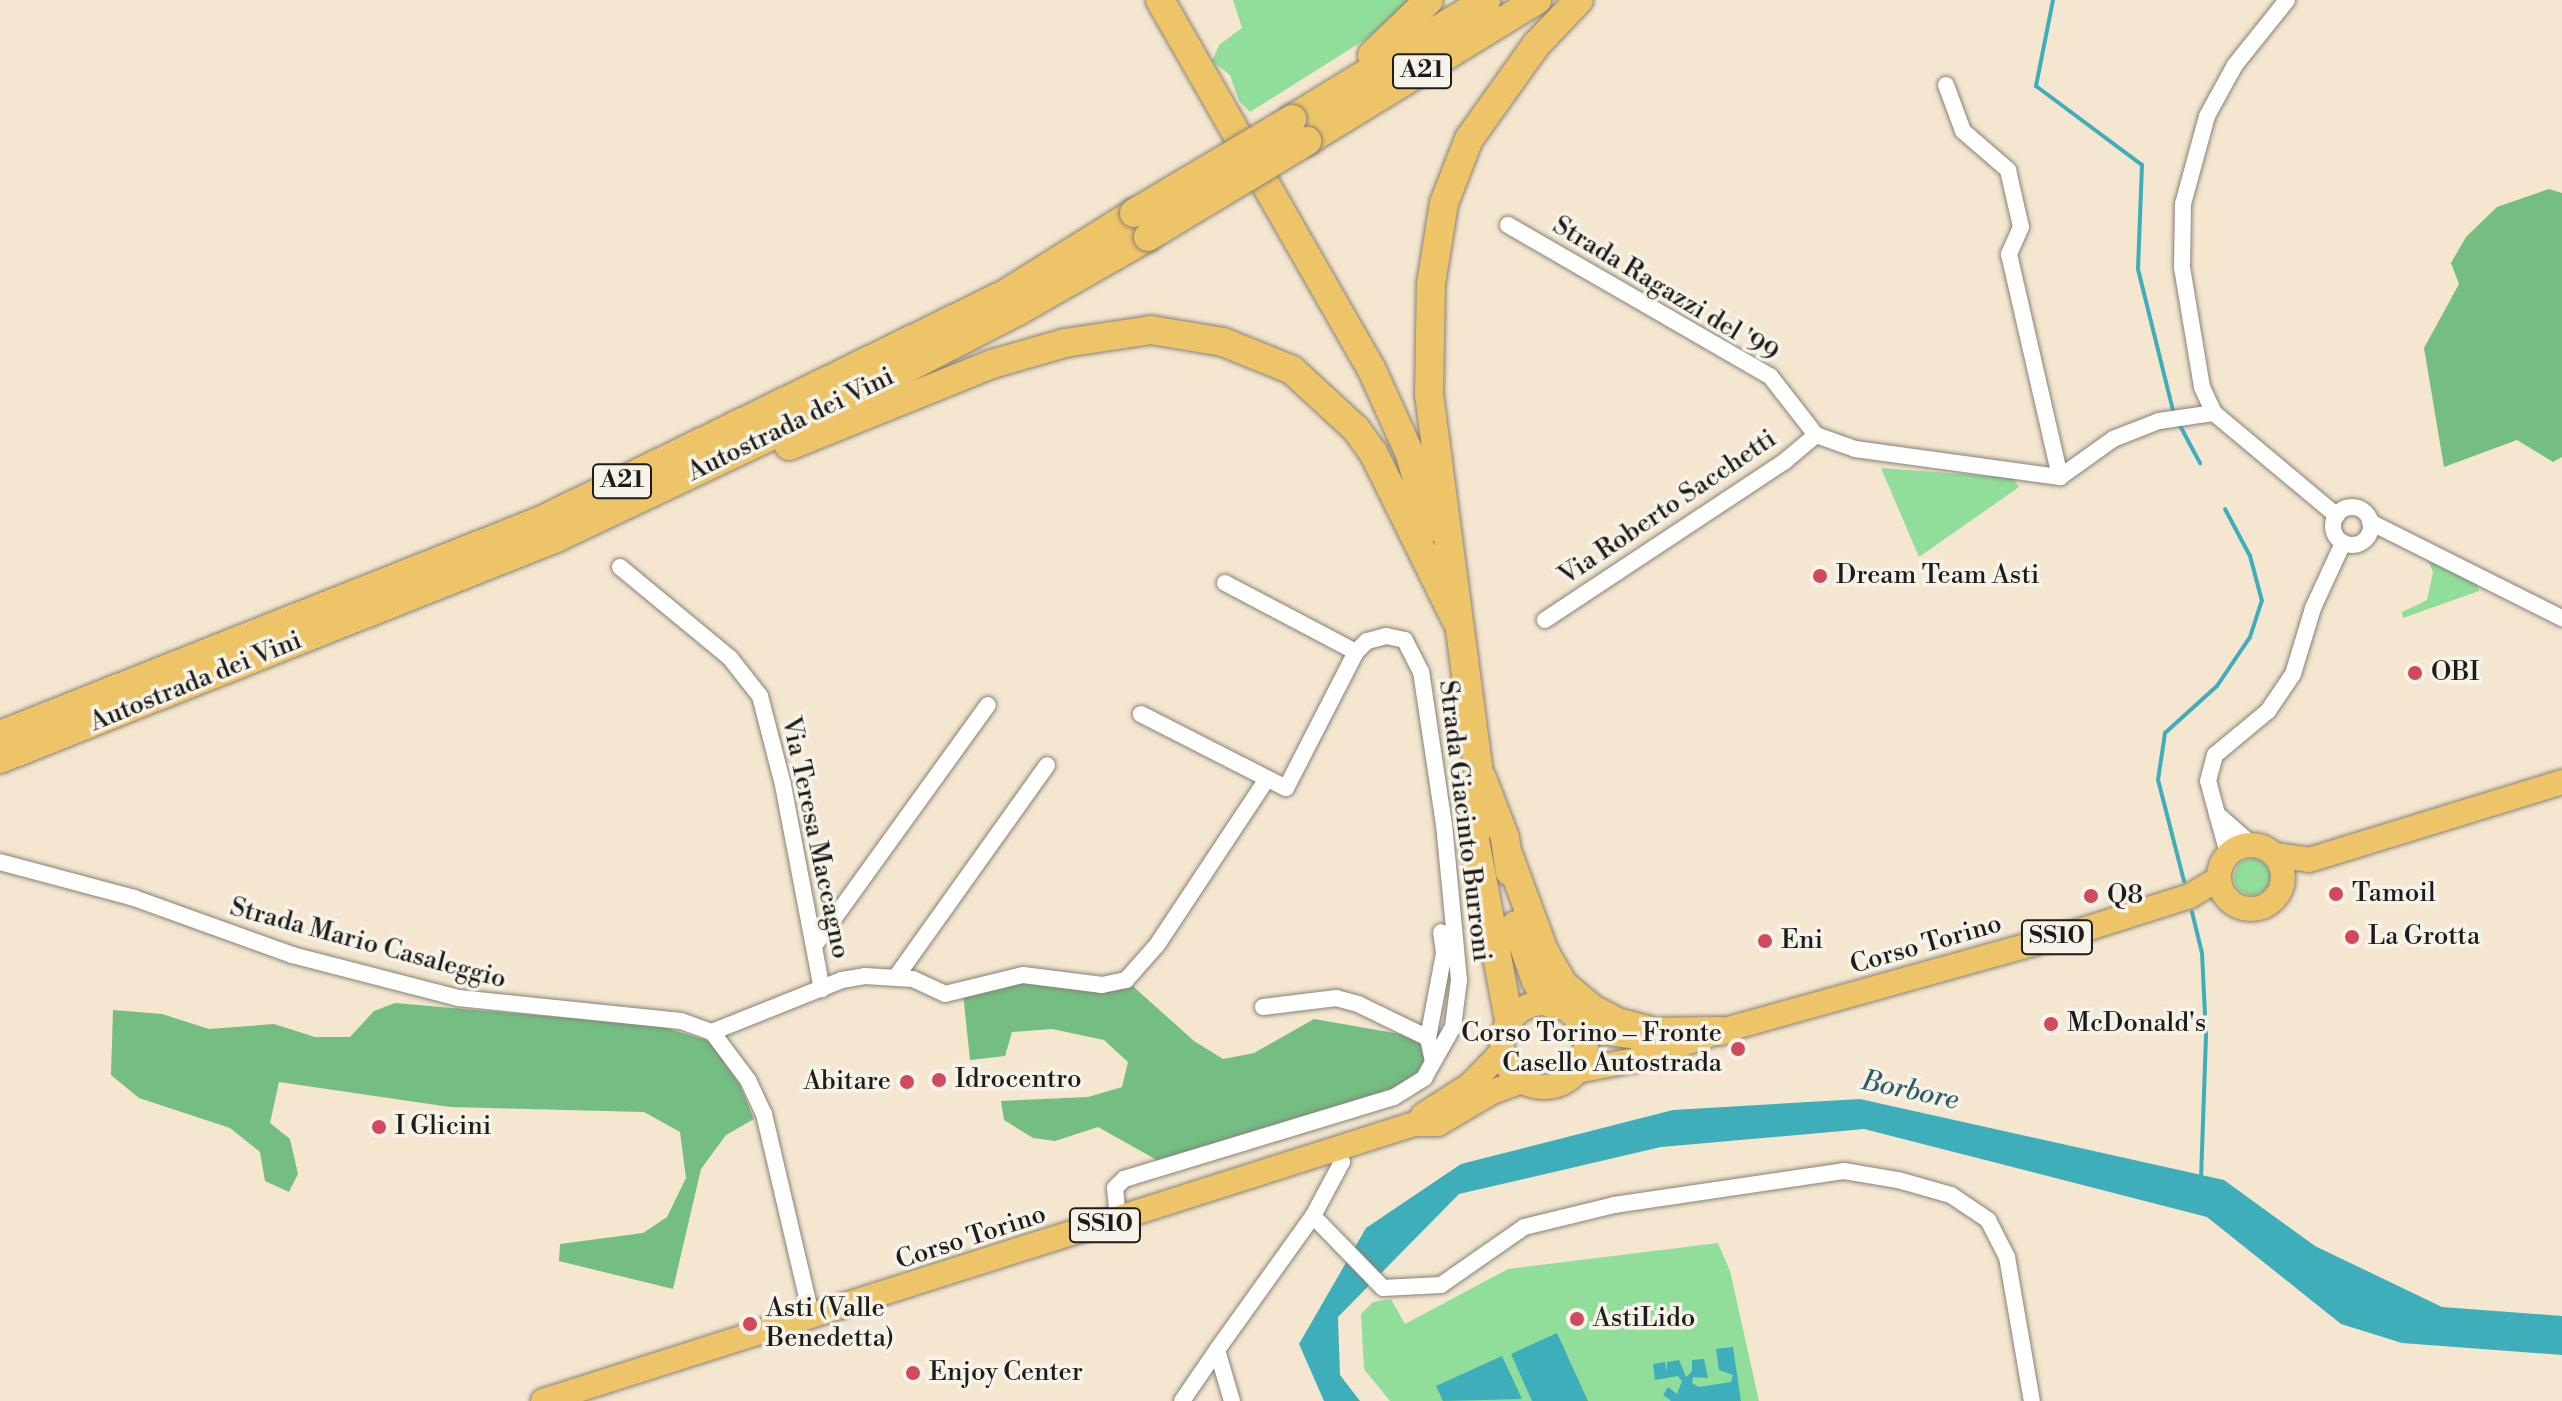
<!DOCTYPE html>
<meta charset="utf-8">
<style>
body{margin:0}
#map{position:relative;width:2562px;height:1401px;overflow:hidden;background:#f4e6cf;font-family:"Libre Bodoni",serif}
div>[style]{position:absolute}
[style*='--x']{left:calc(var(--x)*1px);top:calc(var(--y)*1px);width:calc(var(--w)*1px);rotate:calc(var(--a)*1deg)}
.green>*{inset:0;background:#91de9b}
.round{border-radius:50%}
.forest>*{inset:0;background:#74bd83}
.water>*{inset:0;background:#3faebb}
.stream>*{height:4px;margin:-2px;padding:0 2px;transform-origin:2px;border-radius:2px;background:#3faebb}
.roads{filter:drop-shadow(0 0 2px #888176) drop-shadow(0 0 2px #888176)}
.street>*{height:16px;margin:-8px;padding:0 8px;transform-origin:8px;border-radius:8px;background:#fff}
.street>.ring{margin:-8px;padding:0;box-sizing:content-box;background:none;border:16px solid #fff;border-radius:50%}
.primary>*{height:24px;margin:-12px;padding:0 12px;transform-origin:12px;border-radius:12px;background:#eec469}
.primary>.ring{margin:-12px;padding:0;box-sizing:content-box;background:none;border:24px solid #eec469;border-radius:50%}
.highway>*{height:28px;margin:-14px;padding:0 14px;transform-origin:14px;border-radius:14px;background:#eec469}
.bridges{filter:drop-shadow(0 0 2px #888176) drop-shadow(0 0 2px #888176)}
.highway-bridge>*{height:28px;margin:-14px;padding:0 14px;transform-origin:14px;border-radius:14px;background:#eec469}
.dots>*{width:22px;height:22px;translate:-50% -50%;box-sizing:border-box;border:4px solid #f7f3e8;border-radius:50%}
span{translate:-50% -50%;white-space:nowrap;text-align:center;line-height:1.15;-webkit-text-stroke:7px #f7f3e8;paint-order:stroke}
.shield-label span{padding:2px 6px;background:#f7f3e8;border:2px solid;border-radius:6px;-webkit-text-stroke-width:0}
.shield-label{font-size:24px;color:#1c1c1c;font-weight:700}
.street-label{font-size:26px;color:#1c1c1c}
.poi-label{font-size:26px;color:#1c1c1c}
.left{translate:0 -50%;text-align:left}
.right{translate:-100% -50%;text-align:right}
.water-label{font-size:28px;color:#2c5e64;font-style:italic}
</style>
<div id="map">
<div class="green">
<div style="clip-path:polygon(1233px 0,1413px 0,1366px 39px,1250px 112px,1239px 101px,1230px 75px,1212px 61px,1219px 45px,1242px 28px)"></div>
<div style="clip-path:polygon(1881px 468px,2013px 478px,2019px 487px,1919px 557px)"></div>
<div style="clip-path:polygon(2428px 561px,2477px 584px,2479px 591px,2403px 618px,2402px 612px,2427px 600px,2433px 572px)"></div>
<div class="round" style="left:2234px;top:859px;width:36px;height:36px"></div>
<div style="clip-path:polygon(1718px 1243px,1730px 1271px,1759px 1401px,1390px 1401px,1364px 1369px,1361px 1314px,1373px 1302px,1391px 1299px,1405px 1324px,1508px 1269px)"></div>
</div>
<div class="forest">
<div style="clip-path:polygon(2549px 189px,2562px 193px,2562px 457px,2553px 462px,2517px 440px,2444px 467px,2424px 348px,2459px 284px,2451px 263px,2466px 237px,2497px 207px)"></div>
<div style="clip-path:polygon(1023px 975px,1126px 980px,1194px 1041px,1223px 1059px,1254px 1053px,1314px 1019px,1417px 1037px,1433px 1061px,1394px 1097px,1164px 1164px,1098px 1127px,1055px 1141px,1033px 1138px,1004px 1120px,1001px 1101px,1088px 1097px,1122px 1087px,1128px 1062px,1104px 1040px,1052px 1029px,1012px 1032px,1005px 1056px,970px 1060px,963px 993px)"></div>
<div style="clip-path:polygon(395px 1003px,660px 1026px,709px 1041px,740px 1085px,754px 1119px,726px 1135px,701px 1169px,673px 1289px,559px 1261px,560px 1244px,643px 1233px,667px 1217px,686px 1178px,680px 1132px,644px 1112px,450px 1107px,279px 1082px,270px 1123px,290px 1139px,298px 1174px,289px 1192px,265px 1181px,260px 1152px,230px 1128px,139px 1098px,111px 1075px,113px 1010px,162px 1014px,209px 1029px,274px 1024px,315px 1037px,350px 1037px,374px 1011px)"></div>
</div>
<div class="water">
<div style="clip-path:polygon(1860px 1099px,2224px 1180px,2315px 1246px,2442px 1307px,2562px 1316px,2562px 1355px,2402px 1343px,2341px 1324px,2207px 1217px,1864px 1129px,1661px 1147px,1459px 1194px,1338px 1317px,1340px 1375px,1360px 1401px,1324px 1401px,1299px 1344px,1366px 1228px,1461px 1164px,1673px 1110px)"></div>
<div style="clip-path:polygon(1557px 1333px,1588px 1401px,1532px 1401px,1511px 1354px)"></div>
<div style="clip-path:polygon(1733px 1347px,1741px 1401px,1671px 1401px,1663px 1395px,1668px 1387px,1677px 1394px,1682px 1381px,1678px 1376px,1655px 1380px,1653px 1364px,1665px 1362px,1667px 1372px,1667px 1362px,1679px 1360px,1686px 1377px,1692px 1371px,1692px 1360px,1704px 1359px,1708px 1378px,1693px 1377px,1692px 1383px,1699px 1387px,1731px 1382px,1733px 1375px,1719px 1370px,1716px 1349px)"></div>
<div style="clip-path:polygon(1502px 1356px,1522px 1399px,1443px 1401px,1436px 1386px)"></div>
</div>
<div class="stream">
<div style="--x:2053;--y:0;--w:88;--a:101.2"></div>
<div style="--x:2036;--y:86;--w:132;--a:36.7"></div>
<div style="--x:2142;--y:165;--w:104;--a:92.2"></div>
<div style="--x:2138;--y:269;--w:149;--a:76.1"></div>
<div style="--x:2178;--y:422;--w:47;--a:61.8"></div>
<div style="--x:2184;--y:881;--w:104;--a:-104.4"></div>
<div style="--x:2158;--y:780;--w:48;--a:-81.5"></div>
<div style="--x:2165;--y:733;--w:70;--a:-42.1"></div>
<div style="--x:2217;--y:686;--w:59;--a:-56"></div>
<div style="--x:2250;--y:637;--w:38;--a:-72"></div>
<div style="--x:2262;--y:601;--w:47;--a:-104.9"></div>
<div style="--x:2250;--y:556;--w:53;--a:-118"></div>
<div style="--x:2192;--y:912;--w:42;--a:76.3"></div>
<div style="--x:2202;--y:953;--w:83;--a:87.2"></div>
<div style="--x:2206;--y:1036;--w:144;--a:92"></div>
</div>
<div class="roads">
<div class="street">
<div style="--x:1946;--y:85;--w:49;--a:69.7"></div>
<div style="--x:1963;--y:131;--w:60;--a:40.9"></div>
<div style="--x:2008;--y:170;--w:58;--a:77.2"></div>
<div style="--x:2021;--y:227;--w:30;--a:114"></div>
<div style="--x:2009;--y:254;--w:229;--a:77.1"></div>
<div style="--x:1508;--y:225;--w:302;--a:30"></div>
<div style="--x:1770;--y:376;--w:75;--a:52.1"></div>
<div style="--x:1816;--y:435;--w:41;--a:19.7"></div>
<div style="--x:1855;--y:449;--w:207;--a:7.8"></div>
<div style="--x:2060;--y:477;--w:65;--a:-35.6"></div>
<div style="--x:2113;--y:439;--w:49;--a:-21.4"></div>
<div style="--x:2159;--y:421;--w:56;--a:-8.3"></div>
<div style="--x:2214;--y:413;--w:160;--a:39.9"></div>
<div style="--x:2214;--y:413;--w:29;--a:-115"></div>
<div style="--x:2202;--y:387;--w:122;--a:-99.5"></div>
<div style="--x:2182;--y:267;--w:63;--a:-89.1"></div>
<div style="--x:2183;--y:204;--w:91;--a:-74.7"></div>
<div style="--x:2207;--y:116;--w:58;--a:-61.2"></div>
<div style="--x:2235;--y:65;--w:83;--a:-51.3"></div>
<div class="ring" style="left:2333px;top:507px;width:22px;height:22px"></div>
<div style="--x:2370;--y:522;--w:215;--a:26.6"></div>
<div style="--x:620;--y:567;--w:143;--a:39.6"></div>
<div style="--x:730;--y:658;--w:48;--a:51.7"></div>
<div style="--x:760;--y:696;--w:92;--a:75.5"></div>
<div style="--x:783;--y:785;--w:208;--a:79.2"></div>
<div style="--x:1225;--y:583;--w:148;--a:27.8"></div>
<div style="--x:1545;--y:620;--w:288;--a:-33.5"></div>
<div style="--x:1785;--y:461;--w:40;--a:-40"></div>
<div style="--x:2217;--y:814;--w:34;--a:-105"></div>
<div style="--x:2208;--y:781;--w:27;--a:-75"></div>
<div style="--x:2215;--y:755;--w:69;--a:-39.7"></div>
<div style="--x:2268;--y:711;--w:45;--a:-56"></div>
<div style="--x:2293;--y:674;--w:69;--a:-73.1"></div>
<div style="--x:2313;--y:608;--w:72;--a:-65.2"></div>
<div style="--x:2228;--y:853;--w:41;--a:-105.8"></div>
<div style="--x:2217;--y:814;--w:45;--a:41.4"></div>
<div style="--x:0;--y:862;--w:139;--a:15"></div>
<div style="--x:134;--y:898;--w:168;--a:19.8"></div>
<div style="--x:292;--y:955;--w:171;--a:14.5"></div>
<div style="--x:458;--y:998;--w:224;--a:5.9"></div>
<div style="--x:681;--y:1021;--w:33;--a:20"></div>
<div style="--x:712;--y:1032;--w:60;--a:53.1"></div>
<div style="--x:748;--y:1080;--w:38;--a:65"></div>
<div style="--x:764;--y:1114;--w:210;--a:76.8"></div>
<div style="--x:814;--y:946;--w:297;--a:-54.2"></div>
<div style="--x:896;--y:977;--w:260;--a:-54.5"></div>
<div style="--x:1263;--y:1007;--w:74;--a:-7"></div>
<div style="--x:1336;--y:998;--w:23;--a:15"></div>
<div style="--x:1358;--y:1004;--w:78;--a:25.9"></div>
<div style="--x:1428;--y:1038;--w:24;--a:78"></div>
<div style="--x:712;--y:1032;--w:140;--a:-21.8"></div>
<div style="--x:842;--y:980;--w:23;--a:-10"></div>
<div style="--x:865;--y:976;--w:48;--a:3.6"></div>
<div style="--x:913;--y:979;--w:35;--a:25"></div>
<div style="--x:945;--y:994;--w:80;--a:-13.7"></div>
<div style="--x:1023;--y:975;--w:80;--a:7.2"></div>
<div style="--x:1102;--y:985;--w:25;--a:-12"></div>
<div style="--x:1126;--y:980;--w:47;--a:-48.5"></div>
<div style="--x:1157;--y:945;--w:199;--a:-56.5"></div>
<div style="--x:1428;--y:1038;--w:86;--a:-79.3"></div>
<div style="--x:1444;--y:953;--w:21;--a:-98"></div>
<div style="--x:1313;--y:1216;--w:100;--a:45.8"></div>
<div style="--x:1383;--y:1288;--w:58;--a:-3"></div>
<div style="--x:1441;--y:1285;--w:101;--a:-34.9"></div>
<div style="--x:1524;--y:1227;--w:93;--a:-13.7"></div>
<div style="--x:1614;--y:1205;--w:232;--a:-8.4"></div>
<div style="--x:1844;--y:1171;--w:55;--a:9.5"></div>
<div style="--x:1898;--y:1180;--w:55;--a:15.8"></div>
<div style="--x:1951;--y:1195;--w:45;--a:34"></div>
<div style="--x:1988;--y:1220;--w:42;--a:62.8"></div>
<div style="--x:2007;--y:1257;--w:146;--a:80.2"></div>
<div style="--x:1118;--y:1221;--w:33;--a:-95"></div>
<div style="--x:1115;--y:1188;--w:13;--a:-45"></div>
<div style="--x:1124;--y:1179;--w:282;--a:-16.9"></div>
<div style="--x:1394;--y:1097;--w:36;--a:-32"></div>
<div style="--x:1424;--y:1078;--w:59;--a:-60.4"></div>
<div style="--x:1453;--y:1027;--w:47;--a:-82.7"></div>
<div style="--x:1459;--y:980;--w:156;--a:-95.5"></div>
<div style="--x:1444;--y:825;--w:155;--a:-98.5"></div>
<div style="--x:1421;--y:672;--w:36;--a:-117"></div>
<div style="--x:1405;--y:640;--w:19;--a:-168"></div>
<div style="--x:1386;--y:636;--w:20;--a:165"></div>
<div style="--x:1367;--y:641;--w:16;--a:135"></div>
<div style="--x:1356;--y:652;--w:153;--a:117.2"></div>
<div style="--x:1286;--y:788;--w:163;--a:-153"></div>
<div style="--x:1182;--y:1401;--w:62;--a:-55.5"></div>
<div style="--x:1232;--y:1401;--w:53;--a:-106.4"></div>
<div style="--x:1217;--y:1350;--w:165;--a:-54.4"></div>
<div style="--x:1313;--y:1216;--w:61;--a:-61.8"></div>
<div style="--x:1342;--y:1162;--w:12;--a:-110"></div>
</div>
<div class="primary">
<div class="ring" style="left:2219px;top:845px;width:40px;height:40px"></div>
<div style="--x:2275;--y:855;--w:34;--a:8"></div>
<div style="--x:2309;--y:860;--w:265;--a:-17.1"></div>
<div class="ring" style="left:1502px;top:1003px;width:60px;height:60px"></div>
<div style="--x:1583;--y:1030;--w:73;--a:7.1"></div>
<div style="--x:1577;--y:1071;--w:59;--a:-10.7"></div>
<div style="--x:1635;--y:1060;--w:91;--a:-18.6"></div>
<div style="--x:1721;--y:1031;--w:382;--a:-15.6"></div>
<div style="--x:2089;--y:928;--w:106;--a:-17.6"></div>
<div style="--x:2190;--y:896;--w:33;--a:-31"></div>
<div style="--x:1423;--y:1115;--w:56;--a:-32.6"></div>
<div style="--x:1470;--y:1085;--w:46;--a:-45.9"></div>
<div style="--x:543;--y:1401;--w:914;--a:-17.64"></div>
<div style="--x:1414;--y:1124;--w:24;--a:0"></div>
<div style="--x:1438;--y:1124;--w:63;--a:-30.7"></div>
<div style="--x:1492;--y:1092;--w:32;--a:-20"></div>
</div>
<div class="highway">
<div style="--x:1160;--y:0;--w:424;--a:60.2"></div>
<div style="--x:1371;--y:368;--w:94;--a:65.6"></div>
<div style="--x:1410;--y:454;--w:76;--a:74.7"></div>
<div style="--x:1372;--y:55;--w:79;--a:-44"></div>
<div style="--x:1292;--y:119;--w:228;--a:-31.5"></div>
<div style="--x:1307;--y:141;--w:270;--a:-31.5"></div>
<div style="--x:789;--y:446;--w:219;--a:-22"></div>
<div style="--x:992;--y:364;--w:76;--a:-16"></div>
<div style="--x:1065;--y:343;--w:87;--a:-8.6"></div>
<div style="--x:1151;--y:330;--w:73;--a:9.5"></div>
<div style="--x:1223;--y:342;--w:74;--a:22.1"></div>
<div style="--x:1292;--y:370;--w:87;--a:42.7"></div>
<div style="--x:1356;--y:429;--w:29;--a:54"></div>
<div style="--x:1373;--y:452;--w:187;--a:63.7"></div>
<div style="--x:0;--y:735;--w:583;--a:-21.64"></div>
<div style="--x:542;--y:520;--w:515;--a:-26.02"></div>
<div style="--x:1005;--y:294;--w:152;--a:-32.1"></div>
<div style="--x:0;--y:759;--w:596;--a:-21.66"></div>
<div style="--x:554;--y:539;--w:310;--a:-25.4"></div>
<div style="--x:834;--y:406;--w:209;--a:-27.3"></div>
<div style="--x:1020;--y:310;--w:147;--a:-29.7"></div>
<div style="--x:1482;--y:778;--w:64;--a:69"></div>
<div style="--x:1505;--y:838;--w:34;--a:82"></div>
<div style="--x:1508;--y:854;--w:103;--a:69.6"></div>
<div style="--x:1544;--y:951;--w:39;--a:60"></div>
<div style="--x:1564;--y:985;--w:35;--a:40"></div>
<div style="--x:1591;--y:1008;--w:30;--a:28"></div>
<div style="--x:1617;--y:1022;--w:40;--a:14.4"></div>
<div style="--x:1656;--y:1032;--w:65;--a:-0.9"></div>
<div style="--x:1516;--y:925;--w:59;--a:70.3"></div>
<div style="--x:1536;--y:981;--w:26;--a:58"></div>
<div style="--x:1509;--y:1020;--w:183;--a:-100.7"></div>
<div style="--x:1475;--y:840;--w:74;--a:-87.7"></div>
<div style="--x:1478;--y:766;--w:374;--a:-97.5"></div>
<div style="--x:1429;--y:395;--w:111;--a:-89"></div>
<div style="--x:1431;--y:284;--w:82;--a:-80.9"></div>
<div style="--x:1444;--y:203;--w:69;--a:-68.7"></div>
<div style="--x:1469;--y:139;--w:115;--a:-54.5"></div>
<div style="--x:1536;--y:45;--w:62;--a:-46.3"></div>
</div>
</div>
<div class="bridges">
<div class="highway-bridge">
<div style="--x:1134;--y:213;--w:184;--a:-30.7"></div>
<div style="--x:1148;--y:237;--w:186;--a:-31.1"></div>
</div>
</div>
<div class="dots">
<div style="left:1820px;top:576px;background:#d1495b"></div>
<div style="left:2415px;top:673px;background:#d1495b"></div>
<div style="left:2336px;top:894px;background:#d1495b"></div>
<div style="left:2091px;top:896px;background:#d1495b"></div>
<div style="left:2352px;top:937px;background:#d1495b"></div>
<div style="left:1765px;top:941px;background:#d1495b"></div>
<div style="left:2051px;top:1024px;background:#d1495b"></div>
<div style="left:1738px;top:1049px;background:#d1495b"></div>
<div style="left:939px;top:1080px;background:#d1495b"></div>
<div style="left:907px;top:1082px;background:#d1495b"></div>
<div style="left:379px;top:1127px;background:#d1495b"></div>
<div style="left:1577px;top:1319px;background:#d1495b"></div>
<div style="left:750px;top:1324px;background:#d1495b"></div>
<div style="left:913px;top:1373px;background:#d1495b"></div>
</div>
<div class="shield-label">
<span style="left:1422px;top:71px">A21</span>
<span style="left:622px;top:481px">A21</span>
<span style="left:2057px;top:937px">SS10</span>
<span style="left:1105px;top:1225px">SS10</span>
</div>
<div class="street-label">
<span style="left:1665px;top:290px;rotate:31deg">Strada Ragazzi del '99</span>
<span style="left:791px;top:425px;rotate:-26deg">Autostrada dei Vini</span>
<span style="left:1668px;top:508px;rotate:-34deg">Via Roberto Sacchetti</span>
<span style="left:196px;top:682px;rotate:-22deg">Autostrada dei Vini</span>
<span style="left:1464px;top:821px;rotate:83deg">Strada Giacinto Burroni</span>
<span style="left:815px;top:838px;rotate:78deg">Via Teresa Maccagno</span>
<span style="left:368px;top:944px;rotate:15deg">Strada Mario Casaleggio</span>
<span style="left:1926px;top:945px;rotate:-16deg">Corso Torino</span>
<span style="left:971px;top:1238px;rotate:-18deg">Corso Torino</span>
</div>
<div class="poi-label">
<span class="left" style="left:1836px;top:576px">Dream Team Asti</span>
<span class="left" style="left:2431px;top:673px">OBI</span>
<span class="left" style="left:2352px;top:894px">Tamoil</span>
<span class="left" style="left:2107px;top:896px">Q8</span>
<span class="left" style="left:2368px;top:937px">La Grotta</span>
<span class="left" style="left:1781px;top:941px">Eni</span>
<span class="left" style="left:2067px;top:1024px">McDonald's</span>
<span class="right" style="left:1722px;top:1049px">Corso Torino – Fronte<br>Casello Autostrada</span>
<span class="left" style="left:955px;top:1080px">Idrocentro</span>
<span class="right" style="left:891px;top:1082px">Abitare</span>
<span class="left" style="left:395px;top:1127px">I Glicini</span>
<span class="left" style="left:766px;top:1324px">Asti (Valle<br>Benedetta)</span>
<span class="left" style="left:1593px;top:1319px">AstiLido</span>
<span class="left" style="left:929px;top:1373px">Enjoy Center</span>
</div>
<div class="water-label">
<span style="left:1910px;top:1091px;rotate:12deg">Borbore</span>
</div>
</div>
